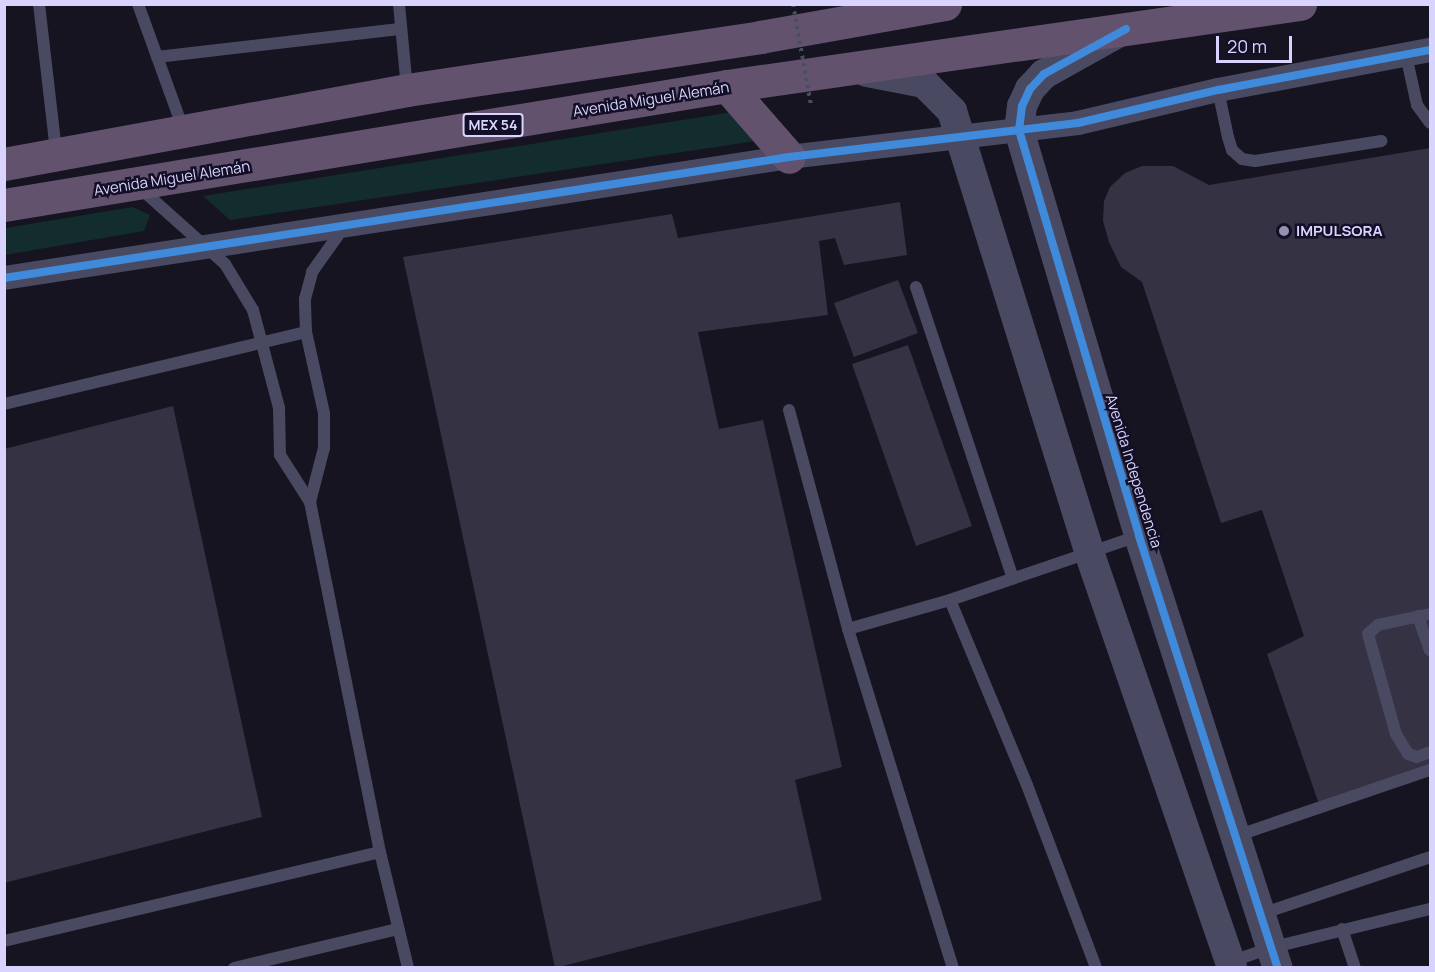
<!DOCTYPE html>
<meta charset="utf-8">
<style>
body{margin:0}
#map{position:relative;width:1435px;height:972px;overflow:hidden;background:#161421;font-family:Manrope,sans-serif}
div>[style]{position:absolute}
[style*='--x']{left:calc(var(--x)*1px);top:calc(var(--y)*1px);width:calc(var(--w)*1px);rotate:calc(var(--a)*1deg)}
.green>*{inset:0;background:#132c2d}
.building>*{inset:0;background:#343243}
.service>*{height:12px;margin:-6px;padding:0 6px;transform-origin:6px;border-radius:6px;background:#4a4962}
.minor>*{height:24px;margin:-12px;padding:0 12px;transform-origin:12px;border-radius:12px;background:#4a4962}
.tertiary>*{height:30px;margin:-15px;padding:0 15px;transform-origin:15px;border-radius:15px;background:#4a4962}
.trunk>*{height:33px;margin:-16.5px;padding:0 16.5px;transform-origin:16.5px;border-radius:16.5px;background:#62526e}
.path-bridge>*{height:4px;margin-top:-2px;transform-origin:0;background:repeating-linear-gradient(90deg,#44505f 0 3px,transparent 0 7.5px)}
.cycleway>*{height:8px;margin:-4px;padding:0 4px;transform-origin:4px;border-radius:4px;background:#408adc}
.dots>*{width:16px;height:16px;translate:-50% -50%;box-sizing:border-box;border:3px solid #130f26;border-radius:50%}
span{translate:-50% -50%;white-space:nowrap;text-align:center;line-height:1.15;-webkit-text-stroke:5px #130f26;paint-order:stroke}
.shield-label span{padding:2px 4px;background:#130f26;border:2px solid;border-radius:4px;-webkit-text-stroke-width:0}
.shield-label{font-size:14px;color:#d9d4ff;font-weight:700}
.street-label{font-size:15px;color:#d9d4ff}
.poi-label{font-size:15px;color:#d9d4ff;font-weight:700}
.left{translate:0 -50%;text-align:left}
.frame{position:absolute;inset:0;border:6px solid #d9d4ff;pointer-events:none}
.scale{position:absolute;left:1216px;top:36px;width:76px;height:27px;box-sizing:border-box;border:3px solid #d9d4ff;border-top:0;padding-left:8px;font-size:18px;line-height:21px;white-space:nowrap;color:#d9d4ff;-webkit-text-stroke:4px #130f26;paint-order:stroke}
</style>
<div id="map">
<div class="green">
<div style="clip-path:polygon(733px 112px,769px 139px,230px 220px,203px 196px)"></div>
<div style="clip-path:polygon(133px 207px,150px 215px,144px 231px,5px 255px,5px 228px)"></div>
</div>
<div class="building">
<div style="clip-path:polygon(1430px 148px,1430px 774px,1321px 810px,1267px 654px,1304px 636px,1262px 510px,1221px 523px,1142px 282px,1121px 267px,1109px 242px,1103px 221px,1104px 201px,1110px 187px,1125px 173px,1142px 166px,1173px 166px,1209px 185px)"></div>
<div style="clip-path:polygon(900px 202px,907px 255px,844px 265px,835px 238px,819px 241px,828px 315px,698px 332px,719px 429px,763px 420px,842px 767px,795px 780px,822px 900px,555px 968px,403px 257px,672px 214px,678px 238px)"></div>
<div style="clip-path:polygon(898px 280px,918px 333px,854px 357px,834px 303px)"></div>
<div style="clip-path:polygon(908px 345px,972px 526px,916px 546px,852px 364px)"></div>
<div style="clip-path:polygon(173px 406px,262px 817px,4px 883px,4px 449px)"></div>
</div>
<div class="service">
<div style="--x:39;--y:4;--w:149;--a:83.4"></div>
<div style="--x:138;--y:4;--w:135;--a:70.1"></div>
<div style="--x:399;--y:4;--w:85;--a:84.6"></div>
<div style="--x:1406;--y:55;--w:51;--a:77.6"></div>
<div style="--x:1417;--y:105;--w:22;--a:54"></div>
<div style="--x:157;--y:57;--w:244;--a:-6.6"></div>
<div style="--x:1218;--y:90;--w:48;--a:78"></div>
<div style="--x:1228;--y:137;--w:14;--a:73"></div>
<div style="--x:1232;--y:150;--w:13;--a:42"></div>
<div style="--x:1242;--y:159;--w:13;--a:9"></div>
<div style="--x:1255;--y:161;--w:128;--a:-9"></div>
<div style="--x:140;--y:188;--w:114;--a:41.8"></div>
<div style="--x:225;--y:264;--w:54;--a:58.7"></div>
<div style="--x:253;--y:310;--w:101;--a:75.1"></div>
<div style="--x:279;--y:408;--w:47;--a:88.8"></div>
<div style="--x:280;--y:455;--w:56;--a:57.4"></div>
<div style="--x:310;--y:502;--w:357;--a:78.7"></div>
<div style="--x:380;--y:852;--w:119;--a:76.4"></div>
<div style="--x:916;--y:287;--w:307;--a:71.6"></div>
<div style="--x:4;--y:404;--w:310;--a:-13.4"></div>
<div style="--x:789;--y:410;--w:227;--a:74.9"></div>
<div style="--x:848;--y:629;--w:355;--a:72.8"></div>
<div style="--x:310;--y:502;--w:56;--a:-75.5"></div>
<div style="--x:324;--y:448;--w:35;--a:-90"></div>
<div style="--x:324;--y:413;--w:83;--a:-102.5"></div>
<div style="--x:306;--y:332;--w:33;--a:-92"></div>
<div style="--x:305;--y:299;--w:28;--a:-75"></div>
<div style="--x:312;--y:272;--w:55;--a:-54.6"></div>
<div style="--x:950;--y:600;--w:200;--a:67.4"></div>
<div style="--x:1027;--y:785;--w:196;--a:69.3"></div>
<div style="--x:1430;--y:614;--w:53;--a:168.1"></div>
<div style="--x:1378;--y:625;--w:13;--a:138"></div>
<div style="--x:1368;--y:634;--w:104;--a:74.4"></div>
<div style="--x:1396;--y:734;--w:23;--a:59"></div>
<div style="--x:1408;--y:754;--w:9;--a:18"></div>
<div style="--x:1417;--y:757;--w:14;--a:-21"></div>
<div style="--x:1418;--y:616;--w:36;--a:71"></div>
<div style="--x:848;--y:629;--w:106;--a:-15.9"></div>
<div style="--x:950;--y:600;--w:199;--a:-18.8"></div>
<div style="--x:1236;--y:836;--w:205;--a:-18.8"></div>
<div style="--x:1261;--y:914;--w:178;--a:-18.6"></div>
<div style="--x:1342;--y:929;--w:41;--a:71.6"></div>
<div style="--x:4;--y:941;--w:386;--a:-13.3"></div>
<div style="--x:1230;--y:962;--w:42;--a:-19.3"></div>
<div style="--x:1270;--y:948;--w:165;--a:-13.7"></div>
<div style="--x:234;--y:968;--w:169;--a:-13.4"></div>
</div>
<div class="minor">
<div style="--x:4;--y:278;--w:794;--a:-8.76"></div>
<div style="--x:789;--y:157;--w:291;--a:-6.7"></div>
<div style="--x:1078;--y:123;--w:144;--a:-13.3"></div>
<div style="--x:1218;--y:90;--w:216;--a:-10.7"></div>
</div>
<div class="tertiary">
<div style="--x:1116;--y:34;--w:82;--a:150.9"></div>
<div style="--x:1044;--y:74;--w:21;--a:133"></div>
<div style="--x:1030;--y:89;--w:19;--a:115"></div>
<div style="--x:1022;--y:106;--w:24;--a:97"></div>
<div style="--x:1019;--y:130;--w:423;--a:73.5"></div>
<div style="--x:1139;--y:536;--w:454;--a:72.2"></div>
<div style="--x:867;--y:72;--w:58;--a:10.9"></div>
<div style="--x:924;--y:83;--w:40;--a:45"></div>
<div style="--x:952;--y:111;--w:462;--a:72.7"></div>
<div style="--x:1089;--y:552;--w:440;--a:71"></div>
</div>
<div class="trunk">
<div style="--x:727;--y:86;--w:94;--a:48.9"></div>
<div style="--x:4;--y:164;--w:410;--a:-10.4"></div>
<div style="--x:407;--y:90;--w:357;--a:-8.5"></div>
<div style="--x:760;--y:37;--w:188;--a:-10.1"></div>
<div style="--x:4;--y:205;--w:733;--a:-9.35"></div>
<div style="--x:727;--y:86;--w:579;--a:-8.14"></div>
</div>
<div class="path-bridge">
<div style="--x:793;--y:4;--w:103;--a:79.9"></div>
</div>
<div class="cycleway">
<div style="--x:1126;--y:29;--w:94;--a:151.2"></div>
<div style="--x:1044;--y:74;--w:21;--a:133"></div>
<div style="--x:1030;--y:89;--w:19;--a:115"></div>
<div style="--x:1022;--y:106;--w:24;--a:97"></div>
<div style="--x:1019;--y:130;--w:423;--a:73.5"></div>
<div style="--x:1139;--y:536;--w:454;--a:72.2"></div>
<div style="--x:4;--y:278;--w:794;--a:-8.76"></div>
<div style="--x:789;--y:157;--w:291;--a:-6.7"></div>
<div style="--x:1078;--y:123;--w:144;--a:-13.3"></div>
<div style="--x:1218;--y:90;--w:216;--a:-10.7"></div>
</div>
<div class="dots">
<div style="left:1284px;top:231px;background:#9591b1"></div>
</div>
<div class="shield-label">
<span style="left:493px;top:125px">MEX 54</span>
</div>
<div class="street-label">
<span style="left:651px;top:99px;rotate:-9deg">Avenida Miguel Alemán</span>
<span style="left:172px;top:178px;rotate:-9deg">Avenida Miguel Alemán</span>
<span style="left:1134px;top:471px;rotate:73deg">Avenida Independencia</span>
</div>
<div class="poi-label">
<span class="left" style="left:1296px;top:231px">IMPULSORA</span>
</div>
<div class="frame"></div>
<div class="scale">20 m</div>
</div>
